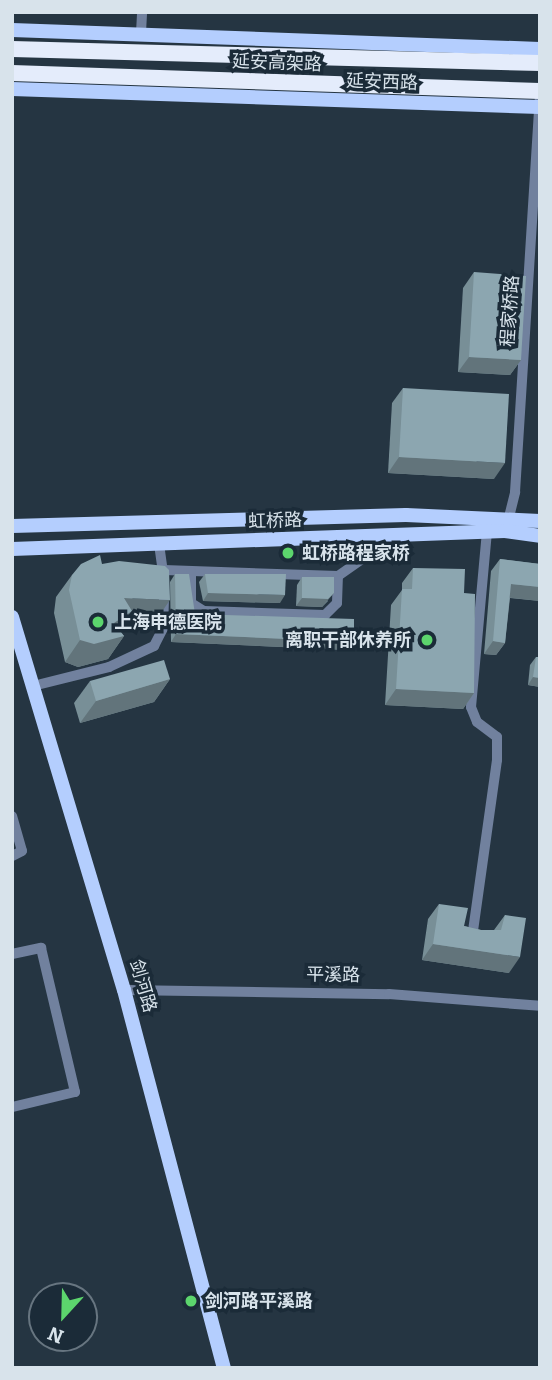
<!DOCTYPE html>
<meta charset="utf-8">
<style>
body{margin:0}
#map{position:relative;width:552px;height:1380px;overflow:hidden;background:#253542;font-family:Bitter,"Noto Sans SC",serif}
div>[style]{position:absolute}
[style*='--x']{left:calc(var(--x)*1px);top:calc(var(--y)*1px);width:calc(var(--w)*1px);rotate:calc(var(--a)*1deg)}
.minor>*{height:10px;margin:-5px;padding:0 5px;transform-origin:5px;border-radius:5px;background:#71819e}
.major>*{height:14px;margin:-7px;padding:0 7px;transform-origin:7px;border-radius:7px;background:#b4cefe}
.highway>*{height:16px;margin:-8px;padding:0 8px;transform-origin:8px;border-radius:8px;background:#e4ecfb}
.highway-bridge>*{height:16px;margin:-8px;padding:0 8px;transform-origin:8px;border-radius:8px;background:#e4ecfb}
.wall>*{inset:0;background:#788f97}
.shaded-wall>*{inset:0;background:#62747b}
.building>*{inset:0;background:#8ca6b0}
.dots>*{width:19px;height:19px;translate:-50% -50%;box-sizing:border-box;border:4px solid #1b2b38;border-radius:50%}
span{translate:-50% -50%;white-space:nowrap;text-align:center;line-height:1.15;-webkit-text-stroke:7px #1b2b38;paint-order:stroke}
.street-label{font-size:18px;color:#d8e3eb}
.poi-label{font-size:18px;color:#d8e3eb;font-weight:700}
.left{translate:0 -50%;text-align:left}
.right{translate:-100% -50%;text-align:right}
.frame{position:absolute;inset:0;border:14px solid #d8e3eb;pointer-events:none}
.north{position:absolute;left:28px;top:1282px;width:70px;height:70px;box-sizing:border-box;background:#1b2b38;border:2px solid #677580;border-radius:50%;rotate:202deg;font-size:19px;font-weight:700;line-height:28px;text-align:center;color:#d8e3eb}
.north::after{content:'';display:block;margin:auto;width:24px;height:32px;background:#5cd56d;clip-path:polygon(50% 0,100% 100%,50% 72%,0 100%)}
</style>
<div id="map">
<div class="minor">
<div style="--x:141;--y:33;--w:21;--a:-87"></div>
<div style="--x:507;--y:525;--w:34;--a:-76"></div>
<div style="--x:515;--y:492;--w:401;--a:-86.4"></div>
<div style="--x:159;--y:544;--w:35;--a:82"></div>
<div style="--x:164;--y:570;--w:174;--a:2"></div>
<div style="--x:338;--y:576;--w:37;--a:-35"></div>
<div style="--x:368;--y:555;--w:19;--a:-78"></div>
<div style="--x:191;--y:572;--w:31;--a:90"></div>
<div style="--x:191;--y:603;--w:15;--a:32"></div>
<div style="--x:204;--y:611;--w:121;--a:1.9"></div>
<div style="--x:325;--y:615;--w:17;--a:-45"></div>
<div style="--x:337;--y:603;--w:27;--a:-88"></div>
<div style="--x:33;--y:686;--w:78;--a:-14"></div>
<div style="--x:109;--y:667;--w:50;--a:-25"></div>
<div style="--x:154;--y:646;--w:20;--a:-63"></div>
<div style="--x:163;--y:628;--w:33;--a:-88"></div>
<div style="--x:12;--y:816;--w:36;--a:74"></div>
<div style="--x:22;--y:851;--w:11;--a:153"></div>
<div style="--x:472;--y:938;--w:180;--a:-82"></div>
<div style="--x:497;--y:760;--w:23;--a:-90"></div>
<div style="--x:497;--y:737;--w:25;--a:-143"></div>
<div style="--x:477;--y:722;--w:16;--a:-112"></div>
<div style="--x:471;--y:707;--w:176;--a:-84.8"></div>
<div style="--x:12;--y:954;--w:30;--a:-12"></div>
<div style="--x:41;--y:948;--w:148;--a:76.7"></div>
<div style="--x:75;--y:1092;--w:65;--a:166.6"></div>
<div style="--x:124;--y:990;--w:265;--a:0.9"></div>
<div style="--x:389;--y:994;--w:151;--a:4.5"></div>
</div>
<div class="major">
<div style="--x:12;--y:30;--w:528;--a:2.06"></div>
<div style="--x:12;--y:89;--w:528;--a:1.95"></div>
<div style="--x:12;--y:526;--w:394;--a:-1.6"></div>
<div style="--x:406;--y:515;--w:134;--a:2.6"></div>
<div style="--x:12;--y:549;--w:493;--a:-2.1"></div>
<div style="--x:505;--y:531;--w:35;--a:8"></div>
<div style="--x:12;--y:617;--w:389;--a:73.3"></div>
<div style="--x:124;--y:990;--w:391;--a:75.2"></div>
</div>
<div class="highway">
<div style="--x:12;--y:49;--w:528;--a:1.52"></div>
</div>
<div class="highway-bridge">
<div style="--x:12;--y:73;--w:528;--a:1.95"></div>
</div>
<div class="wall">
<div style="clip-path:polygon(474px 272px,521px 360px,510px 375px,458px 372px,463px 288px)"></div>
<div style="clip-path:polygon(403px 388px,494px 479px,388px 473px,392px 403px)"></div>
<div style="clip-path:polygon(500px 559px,540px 564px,540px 601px,510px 598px,505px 643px,496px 655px,484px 654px,491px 571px)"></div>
<div style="clip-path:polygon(102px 564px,154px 623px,125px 621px,119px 630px,124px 636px,108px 659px,78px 667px,65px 662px,54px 613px,56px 597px,72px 575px)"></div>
<div style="clip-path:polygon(413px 568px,464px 593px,474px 693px,463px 709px,385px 705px,391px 605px,402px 590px,402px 583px)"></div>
<div style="clip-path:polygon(175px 574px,195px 614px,354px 642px,348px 650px,171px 642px,170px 582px)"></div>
<div style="clip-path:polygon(205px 574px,280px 603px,203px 601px,199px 582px)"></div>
<div style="clip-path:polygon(302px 577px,328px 601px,322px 607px,296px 606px,297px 585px)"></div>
<div style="clip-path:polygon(540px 623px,540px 642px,538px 642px)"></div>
<div style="clip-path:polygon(536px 657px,540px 687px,528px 685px,530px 665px)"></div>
<div style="clip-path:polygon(170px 679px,154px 702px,80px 723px,74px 703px,90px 681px)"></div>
<div style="clip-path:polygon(439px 904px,464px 926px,481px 930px,494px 930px,505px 915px,509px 973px,422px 960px,428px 919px)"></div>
</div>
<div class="shaded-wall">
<div style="clip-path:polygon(469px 357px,521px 360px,510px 375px,458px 372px)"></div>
<div style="clip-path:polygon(399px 457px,505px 463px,494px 479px,388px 473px)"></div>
<div style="clip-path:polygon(511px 584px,540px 587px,540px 601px,503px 597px)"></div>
<div style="clip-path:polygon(208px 593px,285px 595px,280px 603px,203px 601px)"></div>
<div style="clip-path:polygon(334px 593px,322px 607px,296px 606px,302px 598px)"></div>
<div style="clip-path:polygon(124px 598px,170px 600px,154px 623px,125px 621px,117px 633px,124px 636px,108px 659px,78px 667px,65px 662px,80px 640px)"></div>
<div style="clip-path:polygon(176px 634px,354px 642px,348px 650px,171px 642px)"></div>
<div style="clip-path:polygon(493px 641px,505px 643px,496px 655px,484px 654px)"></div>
<div style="clip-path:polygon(533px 677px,540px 678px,540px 687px,528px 685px)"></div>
<div style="clip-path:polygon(170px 679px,154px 702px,80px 723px,96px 701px)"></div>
<div style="clip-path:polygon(396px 689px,474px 693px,463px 709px,385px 705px)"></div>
<div style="clip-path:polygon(433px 944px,520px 957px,509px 973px,422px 960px)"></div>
</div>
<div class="building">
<div style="clip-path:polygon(474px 272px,526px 276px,521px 360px,469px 357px)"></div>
<div style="clip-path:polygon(403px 388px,509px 394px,505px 463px,399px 457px)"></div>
<div style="clip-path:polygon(100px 555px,102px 564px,119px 561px,165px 566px,169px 570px,170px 600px,124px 598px,132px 611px,114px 623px,124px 636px,94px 644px,80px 640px,69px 590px,72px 575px,81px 564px)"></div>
<div style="clip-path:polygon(500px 559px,540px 564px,540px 587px,511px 584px,505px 643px,493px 641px)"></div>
<div style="clip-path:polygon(413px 568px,465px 569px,464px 593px,475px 594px,474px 693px,396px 689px,402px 589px,412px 589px)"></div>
<div style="clip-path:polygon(175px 574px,189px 574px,195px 614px,354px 619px,354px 642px,176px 634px)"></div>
<div style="clip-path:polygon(205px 574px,286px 574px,285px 595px,208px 593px)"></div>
<div style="clip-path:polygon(302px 577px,334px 577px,334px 593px,328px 599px,302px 598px)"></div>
<div style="clip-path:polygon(536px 657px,540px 657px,540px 678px,533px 677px)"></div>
<div style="clip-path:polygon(164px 660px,170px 679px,96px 701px,90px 681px)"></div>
<div style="clip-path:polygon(439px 904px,468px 908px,464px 926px,481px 930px,501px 930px,505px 915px,526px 918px,520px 957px,433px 944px)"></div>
</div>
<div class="dots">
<div style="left:288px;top:553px;background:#5cd56d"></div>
<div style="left:98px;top:622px;background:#5cd56d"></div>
<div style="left:427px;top:640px;background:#5cd56d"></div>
<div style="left:191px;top:1301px;background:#5cd56d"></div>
</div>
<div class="street-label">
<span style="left:277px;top:63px;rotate:2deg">延安高架路</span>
<span style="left:382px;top:82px;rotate:2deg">延安西路</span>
<span style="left:510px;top:311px;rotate:-86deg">程家桥路</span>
<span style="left:275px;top:521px;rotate:-2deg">虹桥路</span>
<span style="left:333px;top:975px;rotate:1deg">平溪路</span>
<span style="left:143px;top:986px;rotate:74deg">剑河路</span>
</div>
<div class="poi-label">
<span class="left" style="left:302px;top:553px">虹桥路程家桥</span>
<span class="left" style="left:114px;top:622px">上海申德医院</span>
<span class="right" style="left:411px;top:640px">离职干部休养所</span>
<span class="left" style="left:205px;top:1301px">剑河路平溪路</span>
</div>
<div class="frame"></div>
<div class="north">N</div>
</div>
